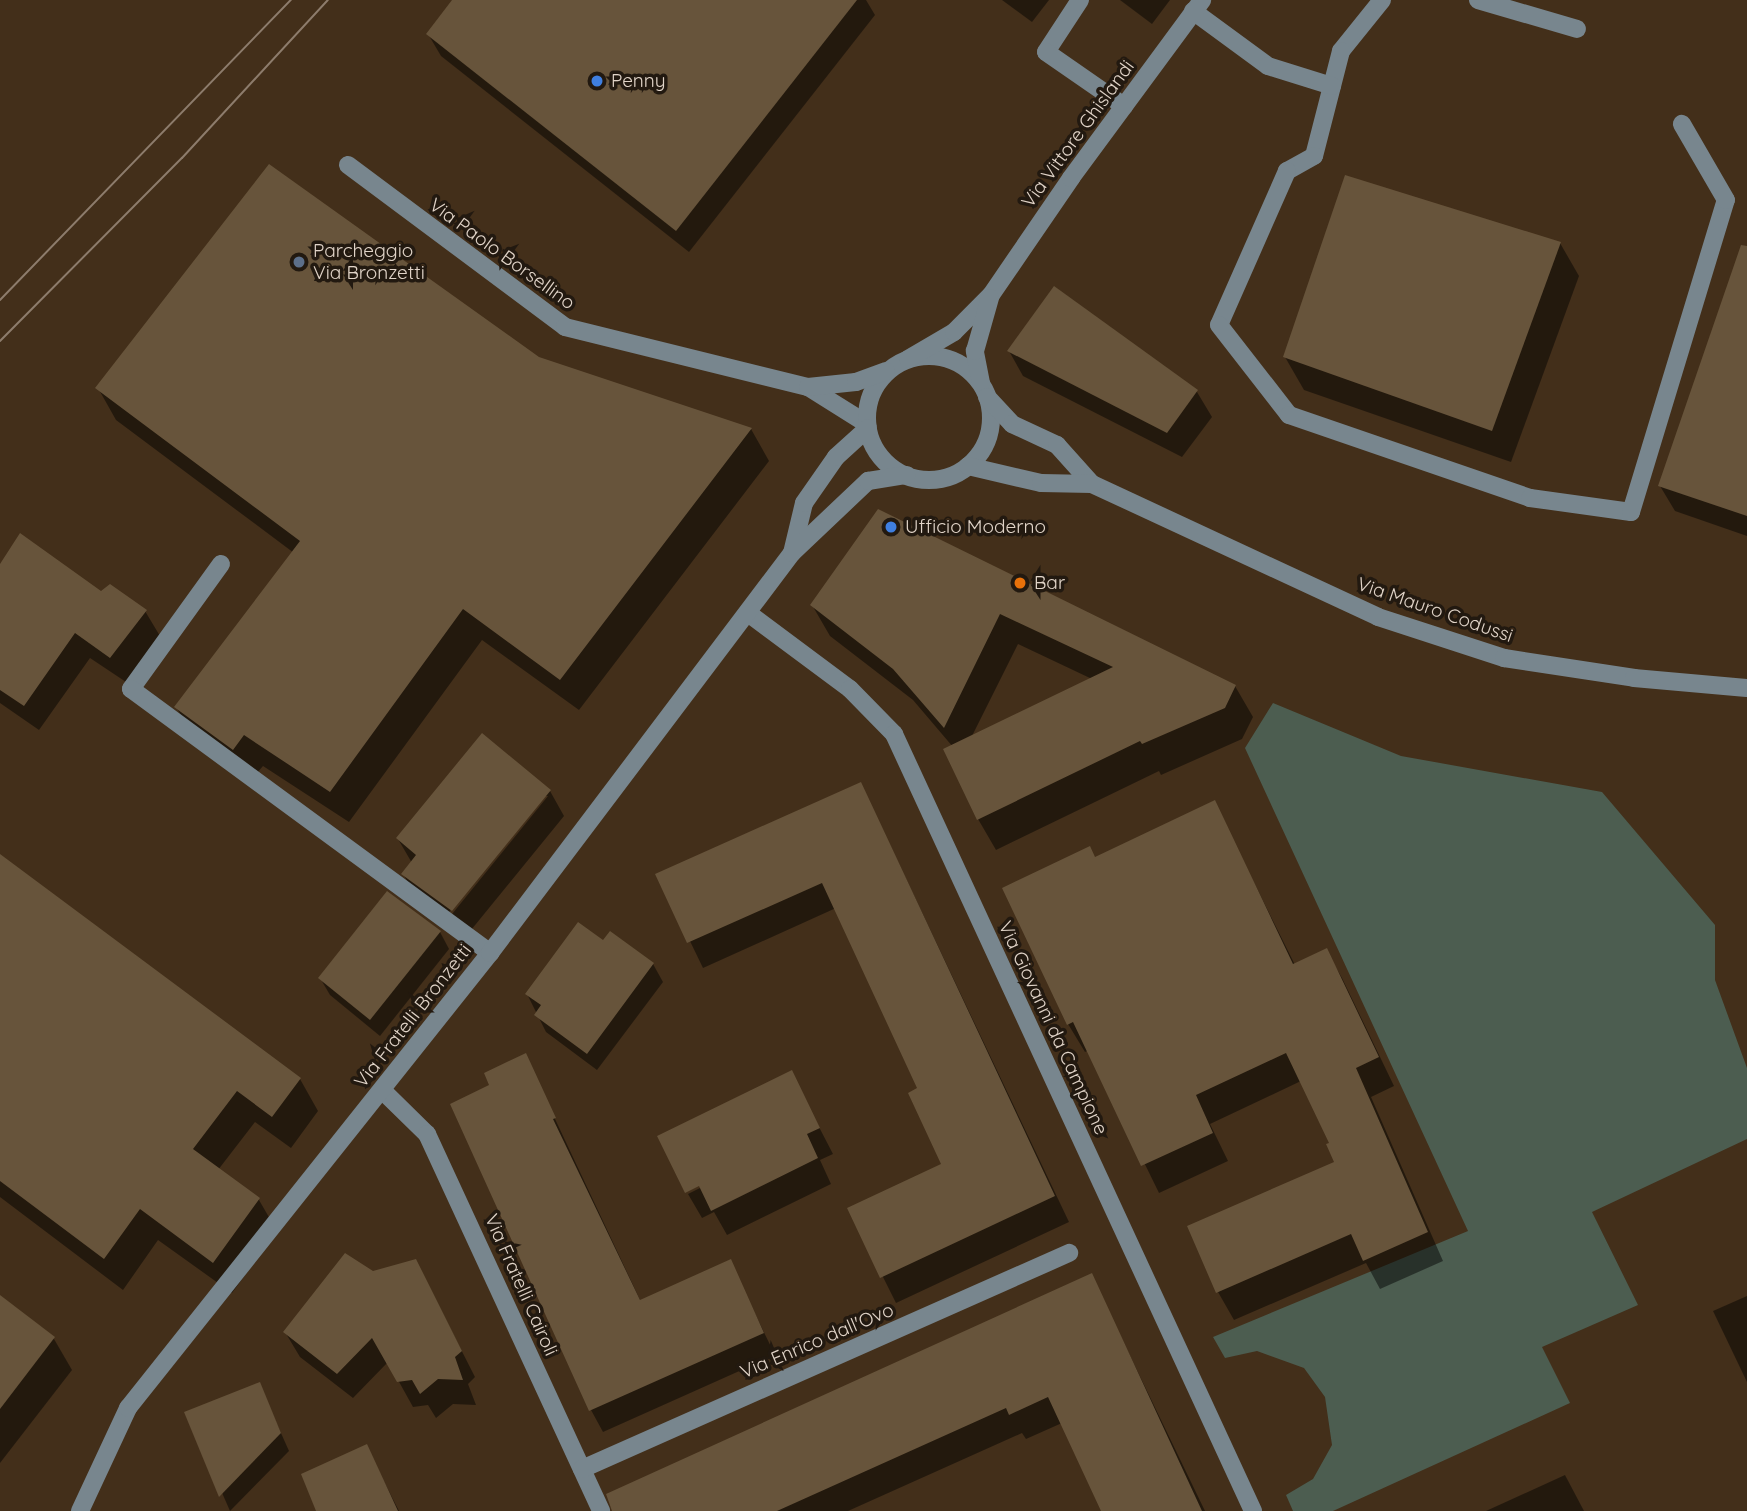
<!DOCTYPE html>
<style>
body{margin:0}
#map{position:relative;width:1747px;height:1511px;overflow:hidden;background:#432f1a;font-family:Quicksand,sans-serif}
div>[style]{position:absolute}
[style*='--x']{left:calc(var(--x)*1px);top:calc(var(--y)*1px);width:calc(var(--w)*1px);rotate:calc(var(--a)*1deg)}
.green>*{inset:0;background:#4c5d50}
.shadow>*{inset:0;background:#0007}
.building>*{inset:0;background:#67543b}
.minor>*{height:18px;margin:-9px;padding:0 9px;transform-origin:9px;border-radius:9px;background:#78868e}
.minor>.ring{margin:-9px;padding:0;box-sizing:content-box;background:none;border:18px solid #78868e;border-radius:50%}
.tram>*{height:2px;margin:-1px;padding:0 1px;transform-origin:1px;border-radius:1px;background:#8d7c6c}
.dots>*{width:19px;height:19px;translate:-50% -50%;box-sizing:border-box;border:4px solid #221910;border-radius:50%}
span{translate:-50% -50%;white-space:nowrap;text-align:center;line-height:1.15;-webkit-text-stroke:7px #221910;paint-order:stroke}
.poi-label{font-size:19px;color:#e1d4c8}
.left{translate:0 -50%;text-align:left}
.street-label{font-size:19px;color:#e1d4c8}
</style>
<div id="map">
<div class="green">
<div style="clip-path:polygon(1273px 703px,1401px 756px,1602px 792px,1715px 925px,1715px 980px,1747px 1068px,1747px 1139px,1592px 1212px,1638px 1305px,1542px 1347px,1570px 1403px,1333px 1511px,1293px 1511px,1286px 1495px,1313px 1479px,1332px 1445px,1325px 1397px,1304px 1368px,1257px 1351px,1225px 1358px,1213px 1337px,1468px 1231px,1245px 748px)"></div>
</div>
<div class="shadow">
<div style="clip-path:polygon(455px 0,866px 0,875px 15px,689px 252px,441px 56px,428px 34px)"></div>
<div style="clip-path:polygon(1002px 0,1049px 0,1032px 22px)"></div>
<div style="clip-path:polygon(1120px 0,1170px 0,1152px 24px)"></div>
<div style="clip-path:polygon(1560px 243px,1579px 276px,1511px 462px,1304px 390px,1285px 357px)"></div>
<div style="clip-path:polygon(1747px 268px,1747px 536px,1675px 511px,1660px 486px)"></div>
<div style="clip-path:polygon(1054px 288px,1197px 392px,1212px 417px,1182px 457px,1023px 376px,1009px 351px)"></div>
<div style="clip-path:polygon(98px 388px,751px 429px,769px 461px,579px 710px,482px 640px,349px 822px,263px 766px,251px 780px,195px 738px,176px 707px,294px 553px,116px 420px)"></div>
<div style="clip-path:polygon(evenodd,879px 511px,1235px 686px,1253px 717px,1242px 739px,1161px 775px,1159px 771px,996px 850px,978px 819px,953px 747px,913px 700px,830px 636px,812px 605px,879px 511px,1018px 644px,1092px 679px,971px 738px,1018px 644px)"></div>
<div style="clip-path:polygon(0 567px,101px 594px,145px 611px,160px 636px,126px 682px,90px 658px,39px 730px,0 703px)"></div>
<div style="clip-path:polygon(861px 784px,1069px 1222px,896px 1303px,849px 1209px,944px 1165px,919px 1089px,836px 908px,703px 968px,658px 875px)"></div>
<div style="clip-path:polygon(evenodd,550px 791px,564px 816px,467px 935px,418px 899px,403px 874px,412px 863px,398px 839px,550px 791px,543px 796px,548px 796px,448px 919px,445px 917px,543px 796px)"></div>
<div style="clip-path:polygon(1214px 802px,1295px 965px,1326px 950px,1342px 978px,1394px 1086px,1371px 1097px,1443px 1261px,1380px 1289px,1366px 1263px,1234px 1320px,1218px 1292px,1336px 1163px,1331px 1144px,1301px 1081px,1210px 1124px,1228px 1161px,1159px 1193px,1089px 1050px,1085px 1052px,1068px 1024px,1095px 859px)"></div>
<div style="clip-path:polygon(0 856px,300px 1079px,318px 1111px,291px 1148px,255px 1122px,218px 1170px,259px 1200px,277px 1231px,232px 1293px,158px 1240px,123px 1290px,0 1197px)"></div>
<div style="clip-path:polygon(440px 932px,449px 949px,380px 1036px,330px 995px,320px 978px)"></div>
<div style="clip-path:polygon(610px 933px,653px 964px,663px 982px,597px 1070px,546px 1032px,527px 994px,603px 942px)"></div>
<div style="clip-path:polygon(525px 1055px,641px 1302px,730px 1262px,775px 1355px,603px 1432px,591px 1410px,492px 1086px)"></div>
<div style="clip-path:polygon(791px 1073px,833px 1154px,820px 1160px,831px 1184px,727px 1235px,714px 1212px,702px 1218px,688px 1194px,708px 1184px)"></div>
<div style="clip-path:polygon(416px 1261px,475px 1377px,468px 1384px,476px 1405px,453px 1404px,436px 1418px,428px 1405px,413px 1407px,388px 1362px,353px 1398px,300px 1357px,285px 1332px,373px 1273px)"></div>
<div style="clip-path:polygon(1091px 1275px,1205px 1511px,1103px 1511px,1062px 1423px,1026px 1439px,1022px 1433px,848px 1511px,627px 1511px)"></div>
<div style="clip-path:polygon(1747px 1296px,1747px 1382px,1713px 1311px)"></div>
<div style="clip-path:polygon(0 1297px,54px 1339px,72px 1370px,0 1463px)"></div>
<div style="clip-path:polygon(259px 1384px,289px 1451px,230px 1511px,187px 1413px)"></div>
<div style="clip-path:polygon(366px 1446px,399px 1511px,318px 1511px)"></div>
<div style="clip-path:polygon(1565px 1475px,1584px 1511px,1486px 1511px)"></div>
</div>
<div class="building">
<div style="clip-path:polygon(452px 0,857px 0,676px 231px,426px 34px)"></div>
<div style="clip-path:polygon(269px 164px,539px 357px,752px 428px,560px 680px,463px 609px,330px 792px,244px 735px,233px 750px,174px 707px,300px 541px,95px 388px)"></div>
<div style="clip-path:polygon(1345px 175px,1561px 242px,1492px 431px,1283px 357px)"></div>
<div style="clip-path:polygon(1741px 245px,1747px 246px,1747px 516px,1658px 486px)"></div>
<div style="clip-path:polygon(1054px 286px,1198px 390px,1167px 433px,1007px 351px)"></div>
<div style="clip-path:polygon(878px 509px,1236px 685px,1225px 708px,1142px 744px,1140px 741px,977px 820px,943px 749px,1113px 667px,1000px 614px,944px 728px,893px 669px,810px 605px)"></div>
<div style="clip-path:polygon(20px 533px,101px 591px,110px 584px,147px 610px,110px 658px,75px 633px,24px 706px,0 690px,0 564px)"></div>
<div style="clip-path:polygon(482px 733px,551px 790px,452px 911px,401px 874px,416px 855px,396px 838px)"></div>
<div style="clip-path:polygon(861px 782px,1055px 1196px,880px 1278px,847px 1208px,941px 1164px,908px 1093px,917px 1088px,822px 883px,687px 943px,655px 874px)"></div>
<div style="clip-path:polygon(1215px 800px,1293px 964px,1327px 948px,1379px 1057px,1356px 1068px,1428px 1232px,1363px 1261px,1351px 1234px,1216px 1293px,1187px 1226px,1334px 1162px,1326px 1144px,1329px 1143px,1286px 1053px,1196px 1095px,1213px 1133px,1141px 1166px,1073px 1022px,1067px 1025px,1002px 888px,1090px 846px,1095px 857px)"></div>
<div style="clip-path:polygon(0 854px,301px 1078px,272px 1117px,237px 1091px,193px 1149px,260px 1198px,213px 1263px,140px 1209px,104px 1259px,0 1181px)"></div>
<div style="clip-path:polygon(387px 891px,441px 931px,370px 1020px,318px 978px)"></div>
<div style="clip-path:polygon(578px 922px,603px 940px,610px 931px,654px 963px,587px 1054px,534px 1015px,541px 1005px,525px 994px)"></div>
<div style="clip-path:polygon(526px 1053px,556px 1118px,553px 1119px,640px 1300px,731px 1259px,764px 1333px,589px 1411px,450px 1104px,489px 1085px,484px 1073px)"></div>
<div style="clip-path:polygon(792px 1070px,820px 1128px,807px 1134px,818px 1158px,711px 1211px,699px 1186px,685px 1193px,657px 1136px)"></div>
<div style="clip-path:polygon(345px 1253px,373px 1271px,416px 1259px,462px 1351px,455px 1357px,463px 1380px,438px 1379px,420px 1394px,412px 1380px,397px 1382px,372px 1338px,337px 1374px,283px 1332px)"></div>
<div style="clip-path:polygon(1092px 1273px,1202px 1511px,1101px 1511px,1048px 1397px,1009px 1415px,1006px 1408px,777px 1511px,612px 1511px,606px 1494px)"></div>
<div style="clip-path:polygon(0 1295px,55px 1337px,0 1409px)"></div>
<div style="clip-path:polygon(260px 1382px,281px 1433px,219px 1497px,184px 1412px)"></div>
<div style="clip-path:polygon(367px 1444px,398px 1511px,316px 1511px,301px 1474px)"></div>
</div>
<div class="minor">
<div style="--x:1080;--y:0;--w:62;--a:123.2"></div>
<div style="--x:1046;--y:52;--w:95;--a:34.7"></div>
<div style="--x:1382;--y:0;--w:65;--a:128.8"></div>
<div style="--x:1341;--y:51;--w:108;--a:104.4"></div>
<div style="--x:1314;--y:156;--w:31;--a:151"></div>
<div style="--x:1287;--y:171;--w:168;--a:113.8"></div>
<div style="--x:1219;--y:325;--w:114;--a:52.1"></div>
<div style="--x:1289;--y:415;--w:255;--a:19"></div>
<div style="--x:1530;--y:498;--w:102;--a:7.9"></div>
<div style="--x:1631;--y:512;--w:326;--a:-73.1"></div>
<div style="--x:1726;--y:200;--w:88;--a:-120.1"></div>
<div style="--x:1478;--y:0;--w:103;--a:16.3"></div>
<div style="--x:1193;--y:11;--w:93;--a:36.3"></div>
<div style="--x:1268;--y:66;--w:67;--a:17.4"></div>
<div style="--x:348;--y:165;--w:271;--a:36.7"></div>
<div style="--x:565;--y:327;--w:250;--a:13.9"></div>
<div style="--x:808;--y:387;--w:70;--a:32.1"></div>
<div class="ring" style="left:867px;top:356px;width:106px;height:106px"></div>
<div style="--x:908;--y:359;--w:53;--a:-30.4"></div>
<div style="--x:954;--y:332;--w:52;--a:-45"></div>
<div style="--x:991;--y:295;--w:142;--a:-55.6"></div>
<div style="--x:1071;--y:178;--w:221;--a:-53.6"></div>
<div style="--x:981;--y:383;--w:33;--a:-101"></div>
<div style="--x:975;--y:351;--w:55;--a:-74.2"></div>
<div style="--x:808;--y:387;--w:48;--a:-5.9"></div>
<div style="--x:856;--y:382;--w:32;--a:-20"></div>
<div style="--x:987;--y:397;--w:37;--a:47"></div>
<div style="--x:1012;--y:424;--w:50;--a:25"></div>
<div style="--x:1057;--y:445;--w:52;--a:48.1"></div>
<div style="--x:1092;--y:484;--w:315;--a:24.9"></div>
<div style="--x:1378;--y:617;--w:133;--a:18"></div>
<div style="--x:1504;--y:658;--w:132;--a:8.7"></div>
<div style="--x:1634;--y:678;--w:113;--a:5.1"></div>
<div style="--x:968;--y:466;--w:75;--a:13.1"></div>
<div style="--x:1041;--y:483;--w:51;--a:1.1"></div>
<div style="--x:792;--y:553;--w:51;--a:-76.5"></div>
<div style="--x:804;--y:503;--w:56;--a:-55.2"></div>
<div style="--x:836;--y:457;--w:43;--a:-42.2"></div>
<div style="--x:221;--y:564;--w:154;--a:125.8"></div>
<div style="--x:131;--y:689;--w:446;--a:36.3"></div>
<div style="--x:748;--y:613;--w:127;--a:36.7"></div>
<div style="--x:850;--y:689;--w:63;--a:45.6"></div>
<div style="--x:894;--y:734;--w:856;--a:65.2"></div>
<div style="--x:382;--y:1090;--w:63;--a:44.4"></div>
<div style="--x:427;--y:1134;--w:415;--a:65.2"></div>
<div style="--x:582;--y:1469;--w:533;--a:-23.92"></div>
<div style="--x:80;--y:1511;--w:114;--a:-65"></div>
<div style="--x:128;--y:1408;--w:581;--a:-51.49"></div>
<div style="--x:490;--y:953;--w:501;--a:-52.95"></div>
<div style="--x:792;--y:553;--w:105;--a:-43.5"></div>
<div style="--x:868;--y:481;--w:39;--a:-9"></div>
</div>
<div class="tram">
<div style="--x:0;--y:300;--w:418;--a:-45.9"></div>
<div style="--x:0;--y:341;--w:258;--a:-45.2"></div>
<div style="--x:182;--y:158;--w:215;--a:-47.3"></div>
</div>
<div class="dots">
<div style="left:597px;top:81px;background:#3f7fe0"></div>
<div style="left:299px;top:262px;background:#5c6f8a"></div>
<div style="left:891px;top:527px;background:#3f7fe0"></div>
<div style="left:1020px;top:583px;background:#e8710a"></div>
</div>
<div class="poi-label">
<span class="left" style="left:611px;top:81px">Penny</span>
<span class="left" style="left:313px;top:262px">Parcheggio<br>Via Bronzetti</span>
<span class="left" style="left:905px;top:527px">Ufficio Moderno</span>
<span class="left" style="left:1034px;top:583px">Bar</span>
</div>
<div class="street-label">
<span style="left:1078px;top:134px;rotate:-54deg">Via Vittore Ghislandi</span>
<span style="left:502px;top:254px;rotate:36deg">Via Paolo Borsellino</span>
<span style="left:1435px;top:610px;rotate:19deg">Via Mauro Codussi</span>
<span style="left:413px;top:1016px;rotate:-52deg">Via Fratelli Bronzetti</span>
<span style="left:1053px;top:1028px;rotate:65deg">Via Giovanni da Campione</span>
<span style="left:521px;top:1285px;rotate:66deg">Via Fratelli Cairoli</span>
<span style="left:817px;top:1341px;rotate:-23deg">Via Enrico dall'Ovo</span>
</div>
</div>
